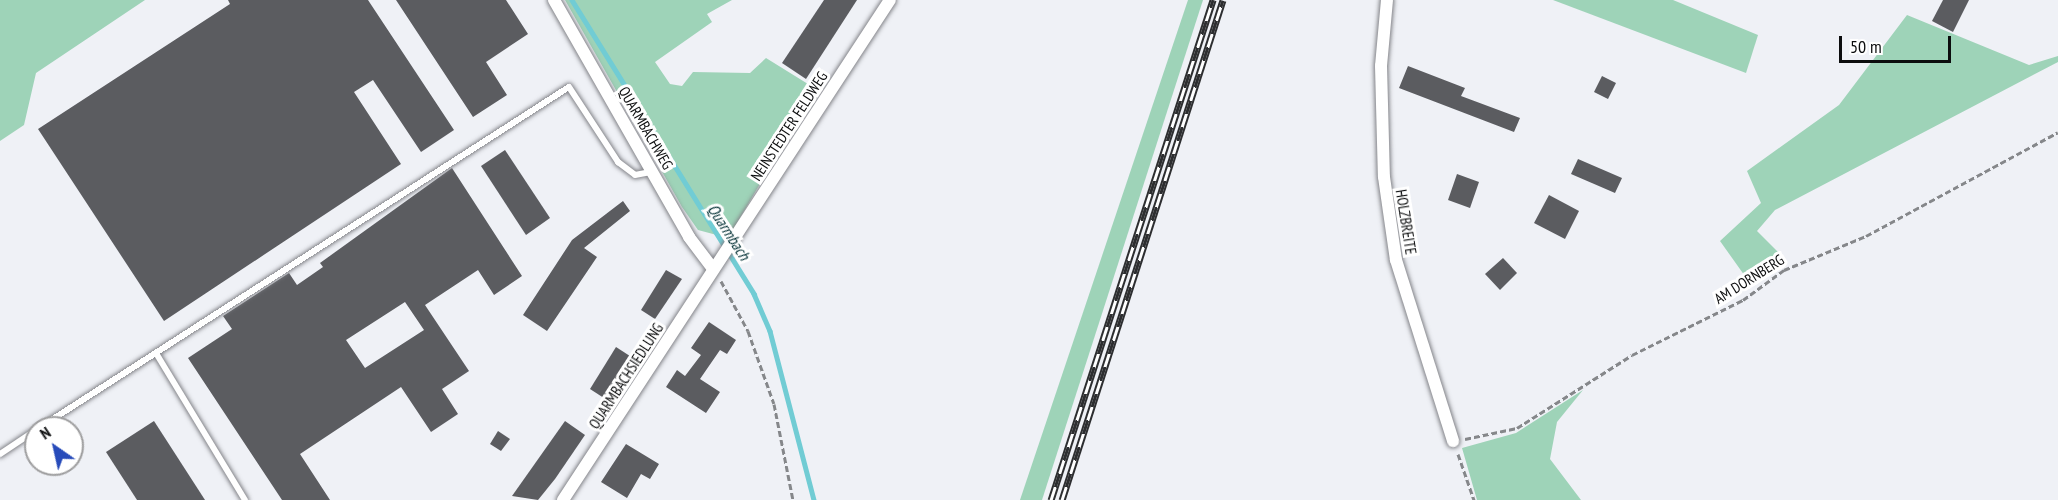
<!DOCTYPE html>
<style>
body{margin:0}
#map{position:relative;width:2058px;height:500px;overflow:hidden;background:#eff1f6;font-family:"PT Sans Narrow",sans-serif}
div>[style]{position:absolute}
[style*='--x']{left:calc(var(--x)*1px);top:calc(var(--y)*1px);width:calc(var(--w)*1px);rotate:calc(var(--a)*1deg)}
.green>*{inset:0;background:#9ed3b8}
.stream>*{height:4.5px;margin:-2.25px;padding:0 2.25px;transform-origin:2.25px;border-radius:2.25px;background:#71ccd4}
.building>*{inset:0;background:#5b5c60}
.path>*{height:3px;margin-top:-1.5px;transform-origin:0;background:repeating-linear-gradient(90deg,#85878a 0 6px,transparent 0 9px)}
.roads{filter:drop-shadow(0 0 2px #84858a) drop-shadow(0 0 2px #84858a)}
.service>*{height:6px;margin:-3px;padding:0 3px;transform-origin:3px;border-radius:3px;background:#fff}
.minor>*{height:12px;margin:-6px;padding:0 6px;transform-origin:6px;border-radius:6px;background:#fff}
.rail>*{height:7px;margin-top:-3.5px;transform-origin:0;background:repeating-linear-gradient(90deg,#fff 0 14px,#2d2e30 0 28px);box-sizing:border-box;border-block:2px solid #2d2e30}
span{translate:-50% -50%;white-space:nowrap;text-align:center;line-height:1.15;-webkit-text-stroke:6px #fff;paint-order:stroke}
.street-label{font-size:15px;color:#0c0d0e}
.water-label{font-size:16px;color:#033135;font-style:italic}
.north{position:absolute;left:24px;top:416px;width:60px;height:60px;box-sizing:border-box;background:#fff;border:2px solid #9e9e9f;border-radius:50%;rotate:326deg;font-size:16px;font-weight:700;line-height:24px;text-align:center;color:#0c0d0e}
.north::after{content:'';display:block;margin:auto;width:21px;height:27px;background:#274bba;clip-path:polygon(50% 0,100% 100%,50% 72%,0 100%)}
.scale{position:absolute;left:1839px;top:36px;width:112px;height:27px;box-sizing:border-box;border:3px solid #0c0d0e;border-top:0;padding-left:8px;font-size:18px;line-height:21px;white-space:nowrap;color:#0c0d0e;-webkit-text-stroke:4px #fff;paint-order:stroke}
</style>
<div id="map">
<div class="green">
<div style="clip-path:polygon(0 0,145px 0,36px 73px,24px 125px,0 141px)"></div>
<div style="clip-path:polygon(565px 0,732px 0,707px 14px,712px 22px,655px 62px,670px 84px,682px 86px,693px 72px,750px 73px,766px 58px,816px 89px,728px 238px,698px 230px,682px 207px)"></div>
<div style="clip-path:polygon(1188px 0,1203px 0,1042px 500px,1020px 500px)"></div>
<div style="clip-path:polygon(1553px 0,1673px 0,1758px 35px,1746px 73px)"></div>
<div style="clip-path:polygon(1907px 15px,2029px 65px,2058px 56px,2058px 62px,1775px 210px,1757px 231px,1786px 260px,1752px 286px,1720px 241px,1761px 203px,1747px 171px,1839px 105px)"></div>
<div style="clip-path:polygon(1583px 390px,1557px 422px,1550px 459px,1581px 500px,1477px 500px,1462px 448px,1516px 433px)"></div>
</div>
<div class="stream">
<div style="--x:572;--y:0;--w:346;--a:58.2"></div>
<div style="--x:754;--y:294;--w:40;--a:66.6"></div>
<div style="--x:770;--y:331;--w:175;--a:75.4"></div>
</div>
<div class="building">
<div style="clip-path:polygon(228px 0,368px 0,454px 130px,421px 152px,373px 80px,354px 92px,401px 164px,164px 321px,38px 129px,230px 4px)"></div>
<div style="clip-path:polygon(396px 0,506px 0,528px 34px,486px 62px,507px 95px,473px 117px)"></div>
<div style="clip-path:polygon(824px 0,857px 0,806px 79px,782px 63px)"></div>
<div style="clip-path:polygon(1943px 0,1969px 0,1953px 32px,1932px 21px)"></div>
<div style="clip-path:polygon(1408px 66px,1465px 88px,1461px 96px,1520px 118px,1514px 132px,1399px 88px)"></div>
<div style="clip-path:polygon(1602px 76px,1616px 83px,1608px 99px,1594px 92px)"></div>
<div style="clip-path:polygon(505px 150px,550px 218px,526px 235px,481px 166px)"></div>
<div style="clip-path:polygon(1578px 159px,1622px 178px,1615px 193px,1571px 174px)"></div>
<div style="clip-path:polygon(evenodd,452px 168px,522px 276px,494px 295px,478px 270px,425px 305px,469px 371px,442px 389px,458px 414px,431px 432px,401px 387px,300px 454px,330px 500px,282px 500px,188px 358px,232px 329px,223px 316px,289px 273px,297px 285px,323px 267px,320px 263px,452px 168px,405px 302px,424px 330px,365px 368px,346px 340px,405px 302px)"></div>
<div style="clip-path:polygon(1457px 174px,1479px 182px,1470px 208px,1448px 200px)"></div>
<div style="clip-path:polygon(1549px 195px,1579px 211px,1565px 239px,1534px 223px)"></div>
<div style="clip-path:polygon(623px 201px,630px 211px,584px 248px,597px 257px,547px 331px,523px 315px,572px 240px)"></div>
<div style="clip-path:polygon(1503px 258px,1517px 273px,1500px 290px,1485px 274px)"></div>
<div style="clip-path:polygon(666px 270px,682px 279px,655px 319px,641px 310px)"></div>
<div style="clip-path:polygon(709px 322px,736px 340px,727px 354px,720px 350px,700px 379px,720px 392px,706px 413px,666px 387px,677px 370px,685px 376px,701px 355px,691px 348px)"></div>
<div style="clip-path:polygon(616px 347px,633px 358px,607px 400px,590px 389px)"></div>
<div style="clip-path:polygon(154px 421px,205px 500px,137px 500px,106px 452px)"></div>
<div style="clip-path:polygon(565px 421px,585px 435px,555px 479px,538px 500px,512px 496px)"></div>
<div style="clip-path:polygon(498px 431px,510px 439px,501px 451px,490px 444px)"></div>
<div style="clip-path:polygon(626px 444px,659px 464px,650px 479px,641px 474px,627px 498px,601px 482px)"></div>
</div>
<div class="path">
<div style="--x:721;--y:281;--w:57;--a:61.6"></div>
<div style="--x:748;--y:331;--w:77;--a:70.4"></div>
<div style="--x:774;--y:404;--w:98;--a:78.8"></div>
<div style="--x:1465;--y:439;--w:53;--a:-11.9"></div>
<div style="--x:1517;--y:428;--w:136;--a:-32.4"></div>
<div style="--x:1632;--y:355;--w:124;--a:-26.4"></div>
<div style="--x:1743;--y:300;--w:51;--a:-36.2"></div>
<div style="--x:1784;--y:270;--w:89;--a:-22.5"></div>
<div style="--x:1866;--y:236;--w:218;--a:-28.4"></div>
<div style="--x:1458;--y:454;--w:49;--a:70.8"></div>
</div>
<div class="roads">
<div class="service">
<div style="--x:156;--y:353;--w:172;--a:58.8"></div>
<div style="--x:39;--y:428;--w:630;--a:-32.76"></div>
<div style="--x:569;--y:87;--w:90;--a:56.8"></div>
<div style="--x:618;--y:162;--w:21;--a:37"></div>
<div style="--x:635;--y:175;--w:16;--a:-11"></div>
<div style="--x:0;--y:454;--w:43;--a:-33.7"></div>
</div>
<div class="minor">
<div style="--x:554;--y:0;--w:273;--a:60.3"></div>
<div style="--x:689;--y:237;--w:40;--a:53"></div>
<div style="--x:1387;--y:0;--w:66;--a:95.2"></div>
<div style="--x:1381;--y:66;--w:111;--a:88.5"></div>
<div style="--x:1384;--y:177;--w:84;--a:81.8"></div>
<div style="--x:1396;--y:260;--w:190;--a:72.5"></div>
<div style="--x:563;--y:500;--w:597;--a:-56.82"></div>
</div>
</div>
<div class="rail">
<div style="--x:1051;--y:500;--w:526;--a:-72.05"></div>
<div style="--x:1062;--y:500;--w:525;--a:-72.15"></div>
</div>
<div class="street-label">
<span style="left:789px;top:126px;rotate:-57deg">NEINSTEDTER FELDWEG</span>
<span style="left:646px;top:128px;rotate:60deg">QUARMBACHWEG</span>
<span style="left:1406px;top:222px;rotate:81deg">HOLZBREITE</span>
<span style="left:1749px;top:279px;rotate:-32deg">AM DORNBERG</span>
<span style="left:626px;top:376px;rotate:-57deg">QUARMBACHSIEDLUNG</span>
</div>
<div class="water-label">
<span style="left:729px;top:232px;rotate:57deg">Quarmbach</span>
</div>
<div class="north">N</div>
<div class="scale">50 m</div>
</div>
